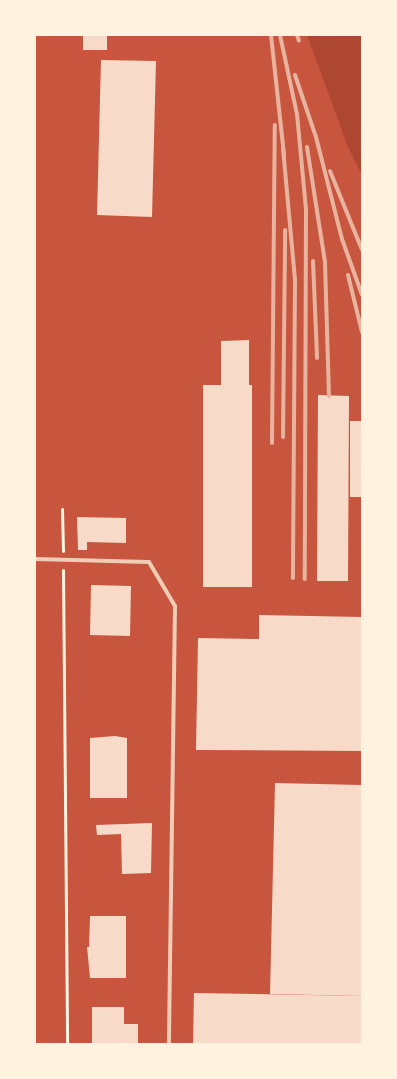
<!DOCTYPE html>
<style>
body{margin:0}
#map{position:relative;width:397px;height:1079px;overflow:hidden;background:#c8553d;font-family:"Fira Sans Condensed",sans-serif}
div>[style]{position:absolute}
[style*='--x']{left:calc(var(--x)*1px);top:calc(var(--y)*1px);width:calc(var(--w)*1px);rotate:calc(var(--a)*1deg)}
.green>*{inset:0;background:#ae4732}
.building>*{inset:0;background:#f7dbc8}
.path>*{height:3px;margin:-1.5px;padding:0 1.5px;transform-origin:1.5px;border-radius:1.5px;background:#fff3e0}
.service>*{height:4px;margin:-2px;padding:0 2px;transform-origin:2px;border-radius:2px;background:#f1ccb7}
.rail>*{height:4px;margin:-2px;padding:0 2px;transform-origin:2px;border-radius:2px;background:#e9b49f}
span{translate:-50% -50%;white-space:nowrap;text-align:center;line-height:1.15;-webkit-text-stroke:4px #fff3e0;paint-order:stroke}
.frame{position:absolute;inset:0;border:36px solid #fff3e0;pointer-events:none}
</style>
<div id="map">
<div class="green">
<div style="clip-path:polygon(307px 35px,362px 35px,362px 175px,348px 147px)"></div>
</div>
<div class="building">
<div style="clip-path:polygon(83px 35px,107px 35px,107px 50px,83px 50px)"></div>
<div style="clip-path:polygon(101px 60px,156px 61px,152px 217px,97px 215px)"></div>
<div style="clip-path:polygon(249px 340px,249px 385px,252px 385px,252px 587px,203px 587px,203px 385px,221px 385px,221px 341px)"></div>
<div style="clip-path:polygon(318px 395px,349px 396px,348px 581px,317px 581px)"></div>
<div style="clip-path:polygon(350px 421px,362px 421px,362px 497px,350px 497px)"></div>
<div style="clip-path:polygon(77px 517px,126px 518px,126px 543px,87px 542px,87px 550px,78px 550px)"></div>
<div style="clip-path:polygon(91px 585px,131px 586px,130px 636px,90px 635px)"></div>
<div style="clip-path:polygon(259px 615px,362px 617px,362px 751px,196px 750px,198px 638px,259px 639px)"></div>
<div style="clip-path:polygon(115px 736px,127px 738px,127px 798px,90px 798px,90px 738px)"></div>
<div style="clip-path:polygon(275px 783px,362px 785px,362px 996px,270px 994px)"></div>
<div style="clip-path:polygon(152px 823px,151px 873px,122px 874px,121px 834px,97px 835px,96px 825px)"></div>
<div style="clip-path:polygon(90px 916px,126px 916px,126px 978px,90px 978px,87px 947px,89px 947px)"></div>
<div style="clip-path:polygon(194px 993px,362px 996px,362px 1044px,193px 1044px)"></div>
<div style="clip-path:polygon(92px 1007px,124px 1007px,124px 1024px,138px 1024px,138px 1044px,92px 1044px)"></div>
</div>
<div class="path">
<div style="--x:62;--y:509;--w:42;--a:88.6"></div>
<div style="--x:63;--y:570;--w:474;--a:89.5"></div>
</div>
<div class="service">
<div style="--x:35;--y:559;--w:114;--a:1.5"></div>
<div style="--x:149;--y:562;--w:51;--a:59.4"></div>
<div style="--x:175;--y:606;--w:438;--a:90.8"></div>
</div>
<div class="rail">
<div style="--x:271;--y:35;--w:121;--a:83.8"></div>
<div style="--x:280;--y:35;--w:81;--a:77.9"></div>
<div style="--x:297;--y:114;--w:96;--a:84.6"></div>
<div style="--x:306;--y:210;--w:369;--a:90.2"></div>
<div style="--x:297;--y:35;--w:6;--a:72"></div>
<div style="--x:295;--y:75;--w:65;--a:71.3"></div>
<div style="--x:316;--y:137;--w:105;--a:75.7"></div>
<div style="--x:342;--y:239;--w:59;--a:70.3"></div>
<div style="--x:307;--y:147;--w:116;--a:81.1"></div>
<div style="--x:325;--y:262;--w:134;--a:88.3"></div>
<div style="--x:283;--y:148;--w:133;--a:84.8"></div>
<div style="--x:295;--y:280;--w:298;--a:90.4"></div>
<div style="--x:330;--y:171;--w:85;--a:67.9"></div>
<div style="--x:313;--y:261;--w:97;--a:87.6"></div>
<div style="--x:348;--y:275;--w:59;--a:76.2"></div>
<div style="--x:283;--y:437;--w:207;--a:-89.4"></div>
<div style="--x:272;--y:443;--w:318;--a:-89.5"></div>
</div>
<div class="frame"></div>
</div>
